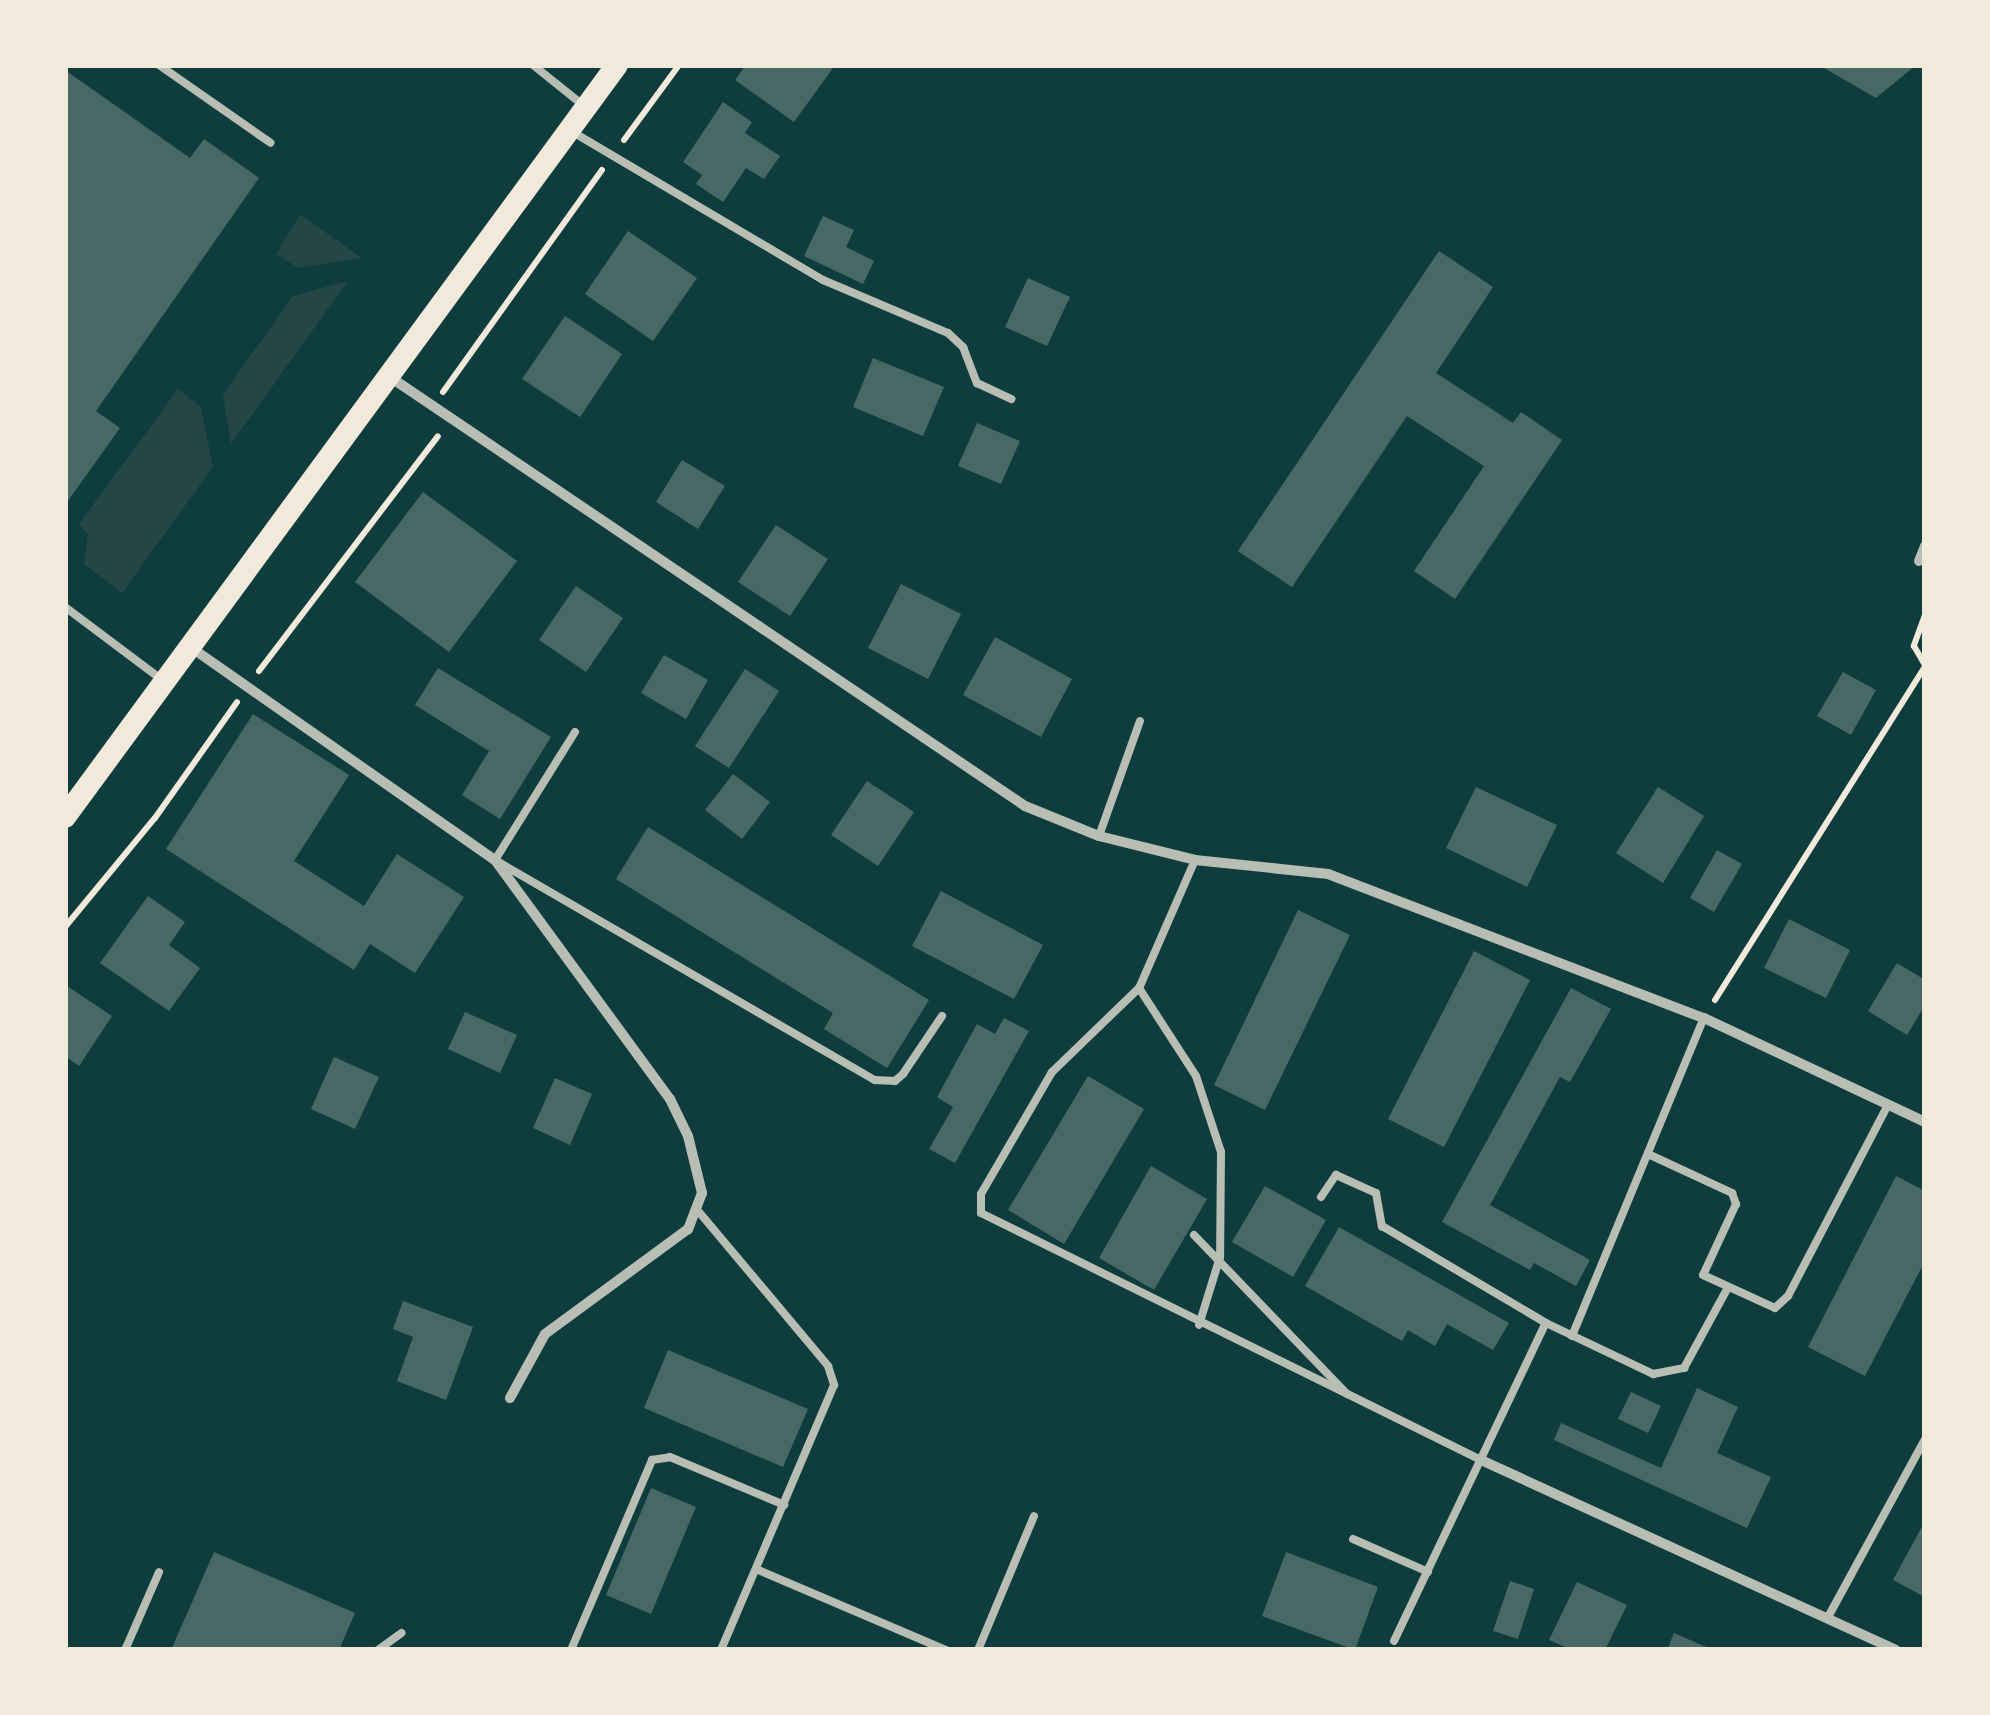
<!DOCTYPE html>
<style>
body{margin:0}
#map{position:relative;width:1990px;height:1715px;overflow:hidden;background:#0f3d3e;font-family:Inter,sans-serif}
div>[style]{position:absolute}
[style*='--x']{left:calc(var(--x)*1px);top:calc(var(--y)*1px);width:calc(var(--w)*1px);rotate:calc(var(--a)*1deg)}
.green>*{inset:0;background:#244646}
.building>*{inset:0;background:#486865}
.path>*{height:6px;margin:-3px;padding:0 3px;transform-origin:3px;border-radius:3px;background:#f1e9da}
.service>*{height:8px;margin:-4px;padding:0 4px;transform-origin:4px;border-radius:4px;background:#b8beb3}
.minor>*{height:10px;margin:-5px;padding:0 5px;transform-origin:5px;border-radius:5px;background:#b8beb3}
.primary>*{height:22px;margin:-11px;padding:0 11px;transform-origin:11px;border-radius:11px;background:#f1e9da}
span{translate:-50% -50%;white-space:nowrap;text-align:center;line-height:1.15;-webkit-text-stroke:8px #f1e9da;paint-order:stroke}
.frame{position:absolute;inset:0;border:68px solid #f1e9da;pointer-events:none}
</style>
<div id="map">
<div class="green">
<div style="clip-path:polygon(300px 215px,301px 215px,362px 258px,298px 268px,276px 254px)"></div>
<div style="clip-path:polygon(348px 281px,231px 444px,223px 394px,293px 296px)"></div>
<div style="clip-path:polygon(178px 389px,201px 407px,213px 467px,122px 593px,84px 564px,88px 535px,79px 524px)"></div>
</div>
<div class="building">
<div style="clip-path:polygon(746px 65px,828px 65px,833px 68px,794px 122px,735px 80px)"></div>
<div style="clip-path:polygon(1819px 65px,1916px 65px,1876px 98px)"></div>
<div style="clip-path:polygon(65px 70px,190px 158px,204px 139px,259px 178px,96px 411px,120px 428px,65px 505px)"></div>
<div style="clip-path:polygon(723px 102px,752px 122px,745px 133px,780px 156px,764px 179px,746px 168px,723px 202px,696px 184px,702px 175px,683px 162px)"></div>
<div style="clip-path:polygon(823px 216px,854px 230px,846px 247px,874px 261px,863px 284px,804px 256px)"></div>
<div style="clip-path:polygon(628px 231px,697px 278px,653px 341px,585px 294px)"></div>
<div style="clip-path:polygon(1439px 251px,1493px 287px,1436px 373px,1513px 423px,1521px 412px,1562px 440px,1455px 599px,1414px 571px,1484px 466px,1407px 416px,1292px 587px,1238px 551px)"></div>
<div style="clip-path:polygon(1028px 278px,1070px 297px,1047px 346px,1005px 327px)"></div>
<div style="clip-path:polygon(565px 316px,622px 354px,580px 417px,522px 379px)"></div>
<div style="clip-path:polygon(873px 358px,944px 387px,923px 436px,853px 407px)"></div>
<div style="clip-path:polygon(977px 423px,1020px 441px,1001px 484px,958px 466px)"></div>
<div style="clip-path:polygon(682px 460px,725px 486px,698px 529px,656px 502px)"></div>
<div style="clip-path:polygon(423px 492px,517px 561px,449px 652px,355px 582px)"></div>
<div style="clip-path:polygon(776px 525px,828px 559px,790px 616px,738px 582px)"></div>
<div style="clip-path:polygon(901px 584px,961px 614px,928px 679px,868px 648px)"></div>
<div style="clip-path:polygon(576px 586px,623px 618px,586px 672px,539px 640px)"></div>
<div style="clip-path:polygon(995px 637px,1072px 679px,1041px 737px,963px 695px)"></div>
<div style="clip-path:polygon(664px 655px,708px 680px,686px 719px,641px 693px)"></div>
<div style="clip-path:polygon(438px 668px,551px 737px,500px 819px,462px 795px,489px 751px,415px 705px)"></div>
<div style="clip-path:polygon(745px 669px,779px 691px,729px 768px,695px 746px)"></div>
<div style="clip-path:polygon(1843px 672px,1876px 690px,1851px 735px,1817px 716px)"></div>
<div style="clip-path:polygon(253px 714px,349px 775px,294px 861px,364px 906px,397px 854px,464px 897px,415px 973px,370px 944px,354px 970px,166px 849px)"></div>
<div style="clip-path:polygon(733px 774px,770px 802px,742px 839px,705px 810px)"></div>
<div style="clip-path:polygon(867px 781px,914px 812px,878px 866px,831px 835px)"></div>
<div style="clip-path:polygon(1476px 787px,1557px 825px,1527px 887px,1446px 848px)"></div>
<div style="clip-path:polygon(1658px 787px,1704px 816px,1663px 883px,1616px 853px)"></div>
<div style="clip-path:polygon(648px 827px,929px 1000px,887px 1068px,824px 1029px,833px 1013px,616px 879px)"></div>
<div style="clip-path:polygon(1717px 850px,1742px 864px,1714px 912px,1690px 898px)"></div>
<div style="clip-path:polygon(941px 891px,1043px 945px,1014px 999px,912px 946px)"></div>
<div style="clip-path:polygon(148px 896px,185px 922px,169px 945px,200px 968px,169px 1011px,100px 963px)"></div>
<div style="clip-path:polygon(1298px 910px,1350px 935px,1265px 1110px,1214px 1085px)"></div>
<div style="clip-path:polygon(1789px 919px,1850px 950px,1826px 998px,1764px 968px)"></div>
<div style="clip-path:polygon(1474px 951px,1530px 980px,1444px 1147px,1388px 1119px)"></div>
<div style="clip-path:polygon(1897px 963px,1925px 980px,1925px 1005px,1907px 1035px,1868px 1011px)"></div>
<div style="clip-path:polygon(67px 986px,112px 1016px,79px 1066px,65px 1056px)"></div>
<div style="clip-path:polygon(1571px 988px,1611px 1009px,1570px 1082px,1560px 1077px,1490px 1205px,1590px 1260px,1576px 1286px,1534px 1263px,1530px 1270px,1442px 1222px)"></div>
<div style="clip-path:polygon(465px 1012px,517px 1035px,500px 1073px,448px 1049px)"></div>
<div style="clip-path:polygon(1004px 1018px,1029px 1031px,955px 1163px,929px 1149px,953px 1107px,937px 1097px,977px 1024px,995px 1034px)"></div>
<div style="clip-path:polygon(334px 1057px,379px 1077px,355px 1129px,311px 1109px)"></div>
<div style="clip-path:polygon(1088px 1076px,1144px 1109px,1064px 1244px,1008px 1210px)"></div>
<div style="clip-path:polygon(555px 1078px,592px 1094px,570px 1145px,533px 1128px)"></div>
<div style="clip-path:polygon(1151px 1166px,1207px 1199px,1154px 1290px,1099px 1258px)"></div>
<div style="clip-path:polygon(1896px 1176px,1925px 1191px,1925px 1261px,1865px 1376px,1808px 1347px)"></div>
<div style="clip-path:polygon(1265px 1186px,1326px 1220px,1293px 1277px,1232px 1242px)"></div>
<div style="clip-path:polygon(1339px 1227px,1509px 1323px,1493px 1350px,1447px 1324px,1435px 1346px,1408px 1330px,1402px 1341px,1305px 1286px)"></div>
<div style="clip-path:polygon(403px 1301px,473px 1327px,446px 1400px,397px 1381px,413px 1337px,393px 1329px)"></div>
<div style="clip-path:polygon(668px 1350px,808px 1409px,783px 1467px,644px 1408px)"></div>
<div style="clip-path:polygon(1697px 1388px,1738px 1407px,1717px 1453px,1771px 1477px,1747px 1528px,1554px 1440px,1561px 1423px,1661px 1468px)"></div>
<div style="clip-path:polygon(1631px 1392px,1661px 1406px,1648px 1433px,1618px 1419px)"></div>
<div style="clip-path:polygon(651px 1488px,696px 1507px,651px 1614px,606px 1595px)"></div>
<div style="clip-path:polygon(1925px 1521px,1925px 1597px,1893px 1580px)"></div>
<div style="clip-path:polygon(214px 1552px,355px 1613px,339px 1650px,171px 1650px)"></div>
<div style="clip-path:polygon(1286px 1552px,1378px 1587px,1355px 1650px,1262px 1616px)"></div>
<div style="clip-path:polygon(1510px 1581px,1534px 1589px,1518px 1639px,1493px 1631px)"></div>
<div style="clip-path:polygon(1577px 1582px,1627px 1605px,1605px 1650px,1572px 1650px,1549px 1640px)"></div>
<div style="clip-path:polygon(1674px 1633px,1713px 1650px,1667px 1650px)"></div>
</div>
<div class="path">
<div style="--x:624;--y:140;--w:93;--a:-53.7"></div>
<div style="--x:443;--y:392;--w:273;--a:-54.4"></div>
<div style="--x:1925;--y:615;--w:33;--a:110"></div>
<div style="--x:1914;--y:646;--w:22;--a:60"></div>
<div style="--x:259;--y:671;--w:295;--a:-52.7"></div>
<div style="--x:65;--y:927;--w:141;--a:-50.5"></div>
<div style="--x:155;--y:818;--w:142;--a:-54.7"></div>
<div style="--x:1715;--y:1000;--w:395;--a:-57.8"></div>
</div>
<div class="service">
<div style="--x:159;--y:65;--w:136;--a:34.9"></div>
<div style="--x:533;--y:65;--w:65;--a:38.8"></div>
<div style="--x:571;--y:131;--w:293;--a:30.6"></div>
<div style="--x:823;--y:280;--w:136;--a:23"></div>
<div style="--x:948;--y:333;--w:21;--a:43"></div>
<div style="--x:963;--y:347;--w:39;--a:69"></div>
<div style="--x:977;--y:383;--w:38;--a:25"></div>
<div style="--x:65;--y:607;--w:120;--a:36.9"></div>
<div style="--x:575;--y:732;--w:151;--a:122"></div>
<div style="--x:495;--y:860;--w:439;--a:30.1"></div>
<div style="--x:875;--y:1080;--w:20;--a:3"></div>
<div style="--x:895;--y:1081;--w:11;--a:-41"></div>
<div style="--x:903;--y:1074;--w:70;--a:-56.1"></div>
<div style="--x:1099;--y:836;--w:122;--a:-70.4"></div>
<div style="--x:1195;--y:860;--w:140;--a:113.6"></div>
<div style="--x:1139;--y:988;--w:121;--a:136"></div>
<div style="--x:1052;--y:1072;--w:141;--a:120.2"></div>
<div style="--x:981;--y:1194;--w:19;--a:90"></div>
<div style="--x:981;--y:1213;--w:558;--a:26.29"></div>
<div style="--x:1139;--y:988;--w:105;--a:57.1"></div>
<div style="--x:1196;--y:1076;--w:80;--a:71.8"></div>
<div style="--x:1221;--y:1152;--w:105;--a:90.5"></div>
<div style="--x:1220;--y:1257;--w:71;--a:107.2"></div>
<div style="--x:1648;--y:1154;--w:93;--a:24.9"></div>
<div style="--x:1732;--y:1193;--w:12;--a:70"></div>
<div style="--x:1736;--y:1204;--w:78;--a:114.9"></div>
<div style="--x:1703;--y:1275;--w:79;--a:24.6"></div>
<div style="--x:1775;--y:1308;--w:18;--a:-43"></div>
<div style="--x:1788;--y:1296;--w:216;--a:-62.4"></div>
<div style="--x:1321;--y:1197;--w:27;--a:-56"></div>
<div style="--x:1336;--y:1175;--w:44;--a:24.2"></div>
<div style="--x:1376;--y:1193;--w:34;--a:80"></div>
<div style="--x:1382;--y:1226;--w:191;--a:30.6"></div>
<div style="--x:1546;--y:1323;--w:119;--a:25.5"></div>
<div style="--x:1653;--y:1374;--w:32;--a:-11"></div>
<div style="--x:1684;--y:1368;--w:88;--a:-61.4"></div>
<div style="--x:699;--y:1212;--w:201;--a:50"></div>
<div style="--x:828;--y:1366;--w:20;--a:72"></div>
<div style="--x:834;--y:1385;--w:288;--a:113.1"></div>
<div style="--x:1194;--y:1235;--w:221;--a:46.1"></div>
<div style="--x:1572;--y:1336;--w:344;--a:-67.5"></div>
<div style="--x:1353;--y:1539;--w:82;--a:23.7"></div>
<div style="--x:756;--y:1569;--w:207;--a:23.1"></div>
<div style="--x:1827;--y:1619;--w:205;--a:-61.4"></div>
<div style="--x:1394;--y:1641;--w:352;--a:-64.5"></div>
<div style="--x:125;--y:1650;--w:85;--a:-66.4"></div>
<div style="--x:378;--y:1650;--w:29;--a:-36"></div>
<div style="--x:571;--y:1650;--w:207;--a:-66.9"></div>
<div style="--x:652;--y:1460;--w:18;--a:-9"></div>
<div style="--x:670;--y:1457;--w:124;--a:22.8"></div>
<div style="--x:978;--y:1650;--w:145;--a:-67.3"></div>
</div>
<div class="minor">
<div style="--x:390;--y:377;--w:766;--a:34.04"></div>
<div style="--x:1025;--y:806;--w:80;--a:22.1"></div>
<div style="--x:1099;--y:836;--w:99;--a:14"></div>
<div style="--x:1195;--y:860;--w:134;--a:6"></div>
<div style="--x:1328;--y:874;--w:403;--a:21"></div>
<div style="--x:1704;--y:1018;--w:244;--a:25.2"></div>
<div style="--x:1919;--y:561;--w:16;--a:-68"></div>
<div style="--x:189;--y:646;--w:373;--a:35"></div>
<div style="--x:495;--y:860;--w:296;--a:53.8"></div>
<div style="--x:670;--y:1099;--w:41;--a:64.1"></div>
<div style="--x:688;--y:1136;--w:59;--a:76.2"></div>
<div style="--x:702;--y:1193;--w:39;--a:111"></div>
<div style="--x:688;--y:1229;--w:177;--a:143.7"></div>
<div style="--x:545;--y:1334;--w:73;--a:118.7"></div>
<div style="--x:1481;--y:1460;--w:456;--a:24.6"></div>
</div>
<div class="primary">
<div style="--x:65;--y:817;--w:933;--a:-53.72"></div>
</div>
<div class="frame"></div>
</div>
